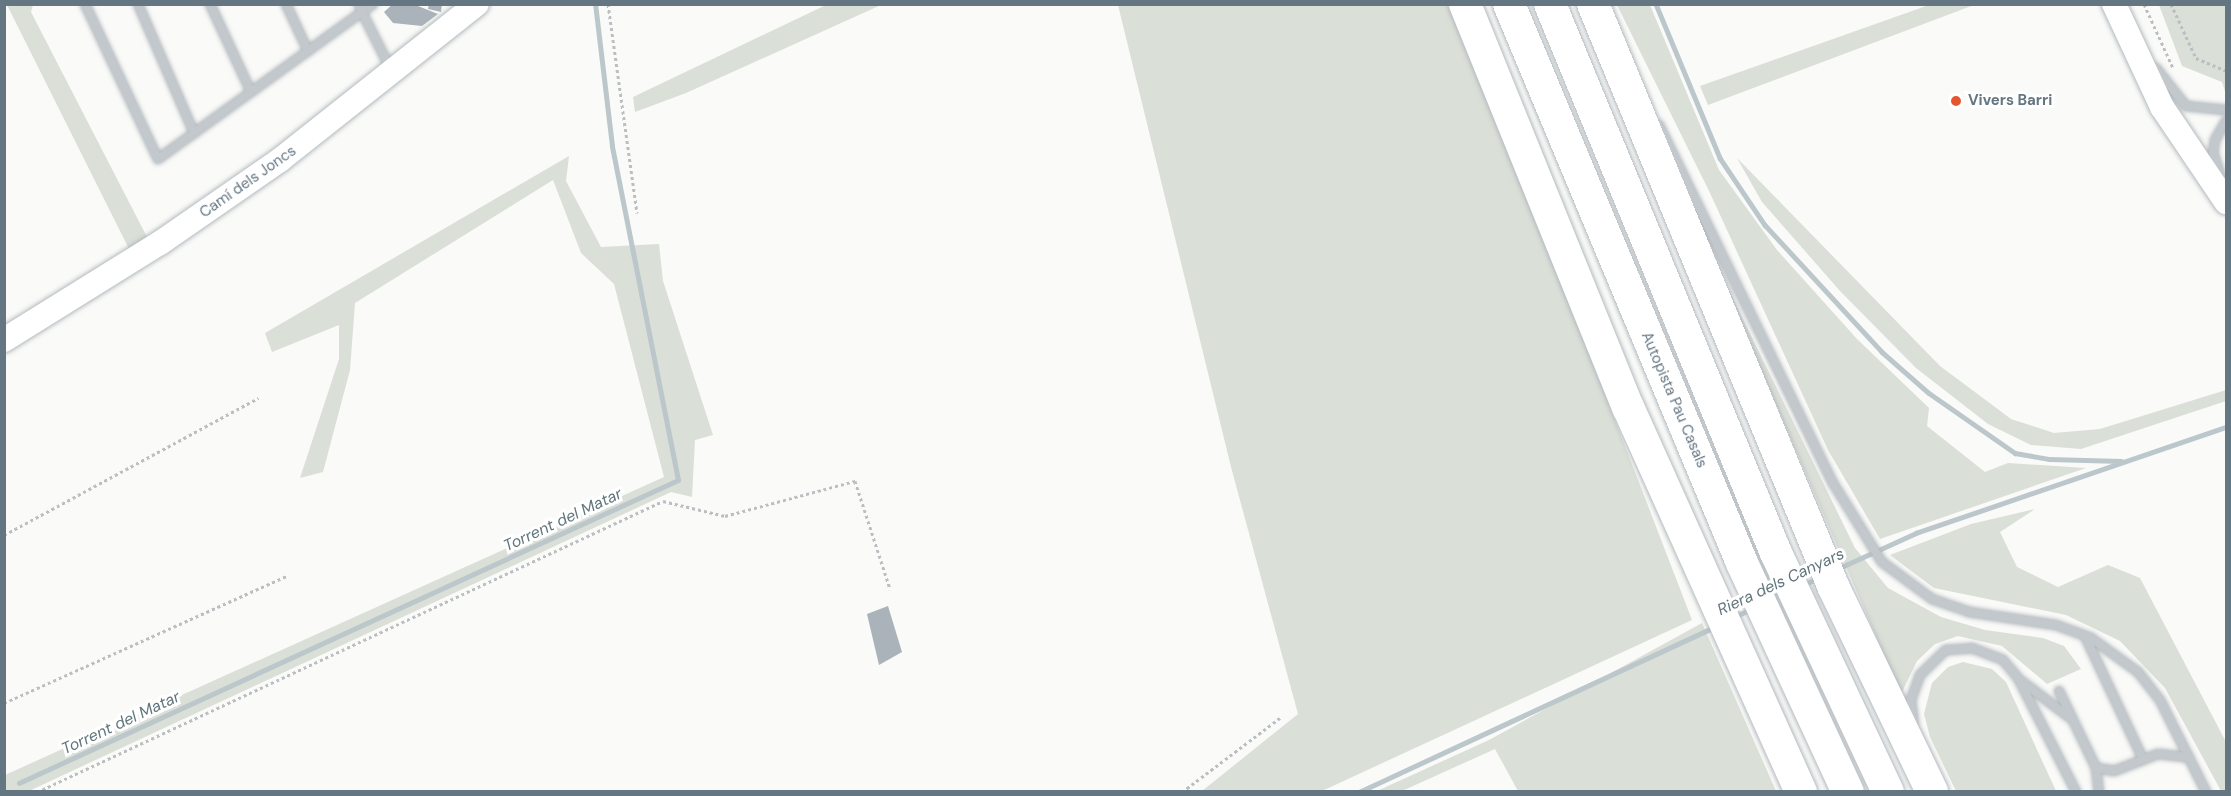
<!DOCTYPE html>
<meta charset="utf-8">
<style>
body{margin:0}
#map{position:relative;width:2231px;height:796px;overflow:hidden;background:#fafaf8;font-family:"DM Sans",sans-serif}
div>[style]{position:absolute}
[style*='--x']{left:calc(var(--x)*1px);top:calc(var(--y)*1px);width:calc(var(--w)*1px);rotate:calc(var(--a)*1deg)}
.green>*{inset:0;background:#dadfd7}
.stream>*{height:4.5px;margin:-2.25px;padding:0 2.25px;transform-origin:2.25px;border-radius:2.25px;background:#bbc7cb}
.building>*{inset:0;background:#aab3b9}
.path>*{height:3px;margin-top:-1.5px;transform-origin:0;background:repeating-linear-gradient(90deg,#bbbfc2 0 3px,transparent 0 6px)}
.roads{filter:drop-shadow(0 0 2px #b3babf) drop-shadow(0 0 2px #b3babf)}
.lane>*{height:8px;margin:-4px;padding:0 4px;transform-origin:4px;border-radius:4px;background:#c3c8cc}
.secondary>*{height:24px;margin:-12px;padding:0 12px;transform-origin:12px;border-radius:12px;background:#fff}
.highway>*{height:32px;margin:-16px;padding:0 16px;transform-origin:16px;border-radius:16px;background:#fff}
.dots>*{width:16px;height:16px;translate:-50% -50%;box-sizing:border-box;border:3px solid #fff;border-radius:50%}
span{translate:-50% -50%;white-space:nowrap;text-align:center;line-height:1.15;-webkit-text-stroke:6px #fff;paint-order:stroke}
.poi-label{font-size:15px;color:#657683;font-weight:700}
.left{translate:0 -50%;text-align:left}
.street-label{font-size:15px;color:#657683}
.water-label{font-size:16px;color:#60757c;font-style:italic}
.frame{position:absolute;inset:0;border:6px solid #657683;pointer-events:none}
</style>
<div id="map">
<div class="green">
<div style="clip-path:polygon(7px 5px,33px 5px,31px 12px,147px 237px,129px 249px)"></div>
<div style="clip-path:polygon(826px 5px,881px 5px,686px 93px,635px 112px,633px 97px)"></div>
<div style="clip-path:polygon(1118px 5px,1448px 5px,1541px 228px,1692px 620px,1322px 791px,1202px 791px,1298px 714px,1231px 467px)"></div>
<div style="clip-path:polygon(1617px 5px,1650px 5px,1719px 170px,1777px 250px,1857px 339px,1929px 408px,1927px 426px,1985px 472px,2008px 463px,2086px 468px,1880px 539px,1828px 450px,1710px 193px)"></div>
<div style="clip-path:polygon(1929px 5px,1974px 5px,1708px 105px,1700px 86px)"></div>
<div style="clip-path:polygon(2159px 5px,2226px 5px,2226px 94px,2222px 82px,2182px 66px)"></div>
<div style="clip-path:polygon(569px 156px,566px 181px,601px 247px,659px 244px,663px 281px,713px 435px,695px 440px,692px 497px,671px 492px,29px 791px,5px 791px,5px 775px,664px 477px,614px 284px,581px 253px,553px 180px,355px 303px,350px 370px,323px 472px,300px 478px,339px 359px,339px 325px,272px 352px,265px 333px)"></div>
<div style="clip-path:polygon(1737px 158px,1940px 366px,2011px 419px,2054px 433px,2100px 429px,2226px 390px,2226px 401px,2081px 449px,2031px 445px,1988px 424px,1916px 368px,1840px 291px,1762px 202px)"></div>
<div style="clip-path:polygon(1712px 256px,1855px 548px,1888px 588px,1941px 617px,1985px 630px,2043px 638px,2064px 646px,2081px 669px,2047px 684px,2002px 646px,1958px 636px,1935px 644px,1917px 661px,1901px 694px)"></div>
<div style="clip-path:polygon(2035px 509px,2000px 532px,2017px 567px,2058px 587px,2108px 565px,2140px 578px,2226px 742px,2226px 791px,2221px 791px,2165px 688px,2120px 641px,2066px 615px,1934px 588px,1890px 555px,1971px 524px)"></div>
<div style="clip-path:polygon(1702px 623px,1776px 791px,1518px 791px,1495px 749px,1402px 791px,1377px 791px,1489px 740px)"></div>
<div style="clip-path:polygon(1963px 662px,1992px 669px,2006px 682px,2056px 791px,1956px 791px,1930px 737px,1924px 714px,1932px 683px,1948px 667px)"></div>
</div>
<div class="stream">
<div style="--x:1656;--y:4;--w:167;--a:67.4"></div>
<div style="--x:1720;--y:158;--w:81;--a:56.1"></div>
<div style="--x:1765;--y:225;--w:173;--a:47.3"></div>
<div style="--x:1882;--y:352;--w:62;--a:41.1"></div>
<div style="--x:1929;--y:393;--w:105;--a:34.9"></div>
<div style="--x:2015;--y:453;--w:35;--a:10"></div>
<div style="--x:2049;--y:459;--w:72;--a:1.6"></div>
<div style="--x:1837;--y:569;--w:87;--a:-24.5"></div>
<div style="--x:1916;--y:533;--w:328;--a:-18.9"></div>
<div style="--x:1802;--y:585;--w:18;--a:-22"></div>
<div style="--x:1734;--y:617;--w:19;--a:-25"></div>
<div style="--x:19;--y:783;--w:725;--a:-24.69"></div>
<div style="--x:678;--y:480;--w:340;--a:-101.2"></div>
<div style="--x:612;--y:146;--w:143;--a:-96.8"></div>
<div style="--x:1359;--y:792;--w:394;--a:-24.9"></div>
</div>
<div class="building">
<div style="clip-path:polygon(393px 4px,413px 4px,438px 14px,422px 26px,393px 23px,384px 12px)"></div>
<div style="clip-path:polygon(429px 4px,442px 4px,441px 12px,428px 9px)"></div>
<div style="clip-path:polygon(888px 606px,902px 652px,879px 665px,867px 614px)"></div>
</div>
<div class="path">
<div style="--x:608;--y:4;--w:211;--a:82.1"></div>
<div style="--x:2144;--y:4;--w:70;--a:65.6"></div>
<div style="--x:2171;--y:4;--w:60;--a:65.2"></div>
<div style="--x:2196;--y:58;--w:33;--a:23"></div>
<div style="--x:4;--y:535;--w:289;--a:-28.3"></div>
<div style="--x:4;--y:703;--w:312;--a:-24.2"></div>
<div style="--x:37;--y:792;--w:690;--a:-24.93"></div>
<div style="--x:663;--y:501;--w:64;--a:13.6"></div>
<div style="--x:725;--y:516;--w:135;--a:-15.1"></div>
<div style="--x:855;--y:481;--w:114;--a:72"></div>
<div style="--x:1182;--y:792;--w:123;--a:-37.1"></div>
</div>
<div class="roads">
<div class="lane">
<div style="--x:85;--y:4;--w:171;--a:64.8"></div>
<div style="--x:158;--y:159;--w:251;--a:-35.8"></div>
<div style="--x:362;--y:12;--w:9;--a:-111"></div>
<div style="--x:138;--y:4;--w:141;--a:66.5"></div>
<div style="--x:210;--y:4;--w:97;--a:65"></div>
<div style="--x:286;--y:4;--w:52;--a:64.9"></div>
<div style="--x:373;--y:4;--w:14;--a:144"></div>
<div style="--x:362;--y:12;--w:65;--a:63.4"></div>
<div style="--x:2156;--y:68;--w:48;--a:51.7"></div>
<div style="--x:2186;--y:106;--w:40;--a:5.7"></div>
<div style="--x:1659;--y:125;--w:398;--a:64.1"></div>
<div style="--x:1833;--y:483;--w:93;--a:58.2"></div>
<div style="--x:1882;--y:562;--w:62;--a:36.5"></div>
<div style="--x:1932;--y:599;--w:39;--a:19"></div>
<div style="--x:1969;--y:612;--w:88;--a:8.5"></div>
<div style="--x:2056;--y:625;--w:37;--a:20"></div>
<div style="--x:2091;--y:638;--w:58;--a:35.9"></div>
<div style="--x:2138;--y:672;--w:36;--a:52"></div>
<div style="--x:2160;--y:700;--w:103;--a:63.4"></div>
<div style="--x:2221;--y:177;--w:25;--a:-108"></div>
<div style="--x:2213;--y:153;--w:13;--a:-81"></div>
<div style="--x:2215;--y:140;--w:22;--a:-60"></div>
<div style="--x:2085;--y:636;--w:136;--a:64.8"></div>
<div style="--x:2020;--y:680;--w:61;--a:37.1"></div>
<div style="--x:2059;--y:691;--w:85;--a:64.3"></div>
<div style="--x:2096;--y:768;--w:18;--a:9"></div>
<div style="--x:2114;--y:771;--w:47;--a:-21.1"></div>
<div style="--x:2158;--y:754;--w:31;--a:6"></div>
<div style="--x:1914;--y:725;--w:25;--a:-97"></div>
<div style="--x:1911;--y:700;--w:27;--a:-70"></div>
<div style="--x:1920;--y:675;--w:36;--a:-44"></div>
<div style="--x:1946;--y:650;--w:26;--a:-4"></div>
<div style="--x:1972;--y:648;--w:33;--a:21"></div>
<div style="--x:2003;--y:660;--w:23;--a:50"></div>
<div style="--x:2018;--y:678;--w:128;--a:63"></div>
<div style="--x:2096;--y:768;--w:24;--a:83"></div>
</div>
<div class="secondary">
<div style="--x:2114;--y:4;--w:114;--a:65"></div>
<div style="--x:2162;--y:107;--w:115;--a:56"></div>
<div style="--x:4;--y:340;--w:184;--a:-31.9"></div>
<div style="--x:160;--y:243;--w:146;--a:-34.7"></div>
<div style="--x:280;--y:160;--w:251;--a:-38.4"></div>
</div>
<div class="highway">
<div style="--x:1465;--y:4;--w:435;--a:68"></div>
<div style="--x:1628;--y:407;--w:422;--a:65.8"></div>
<div style="--x:1509;--y:4;--w:606;--a:67.37"></div>
<div style="--x:1742;--y:563;--w:252;--a:65.2"></div>
<div style="--x:1550;--y:4;--w:594;--a:67.63"></div>
<div style="--x:1776;--y:553;--w:264;--a:64.9"></div>
<div style="--x:1593;--y:4;--w:632;--a:67.58"></div>
<div style="--x:1834;--y:588;--w:226;--a:64.3"></div>
</div>
</div>
<div class="dots">
<div style="left:1956px;top:101px;background:#e4572e"></div>
</div>
<div class="poi-label">
<span class="left" style="left:1968px;top:101px">Vivers Barri</span>
</div>
<div class="street-label">
<span style="left:248px;top:182px;rotate:-35deg">Camí dels Joncs</span>
<span style="left:1674px;top:400px;rotate:67deg">Autopista Pau Casals</span>
</div>
<div class="water-label">
<span style="left:563px;top:520px;rotate:-25deg">Torrent del Matar</span>
<span style="left:1781px;top:582px;rotate:-25deg">Riera dels Canyars</span>
<span style="left:121px;top:723px;rotate:-25deg">Torrent del Matar</span>
</div>
<div class="frame"></div>
</div>
